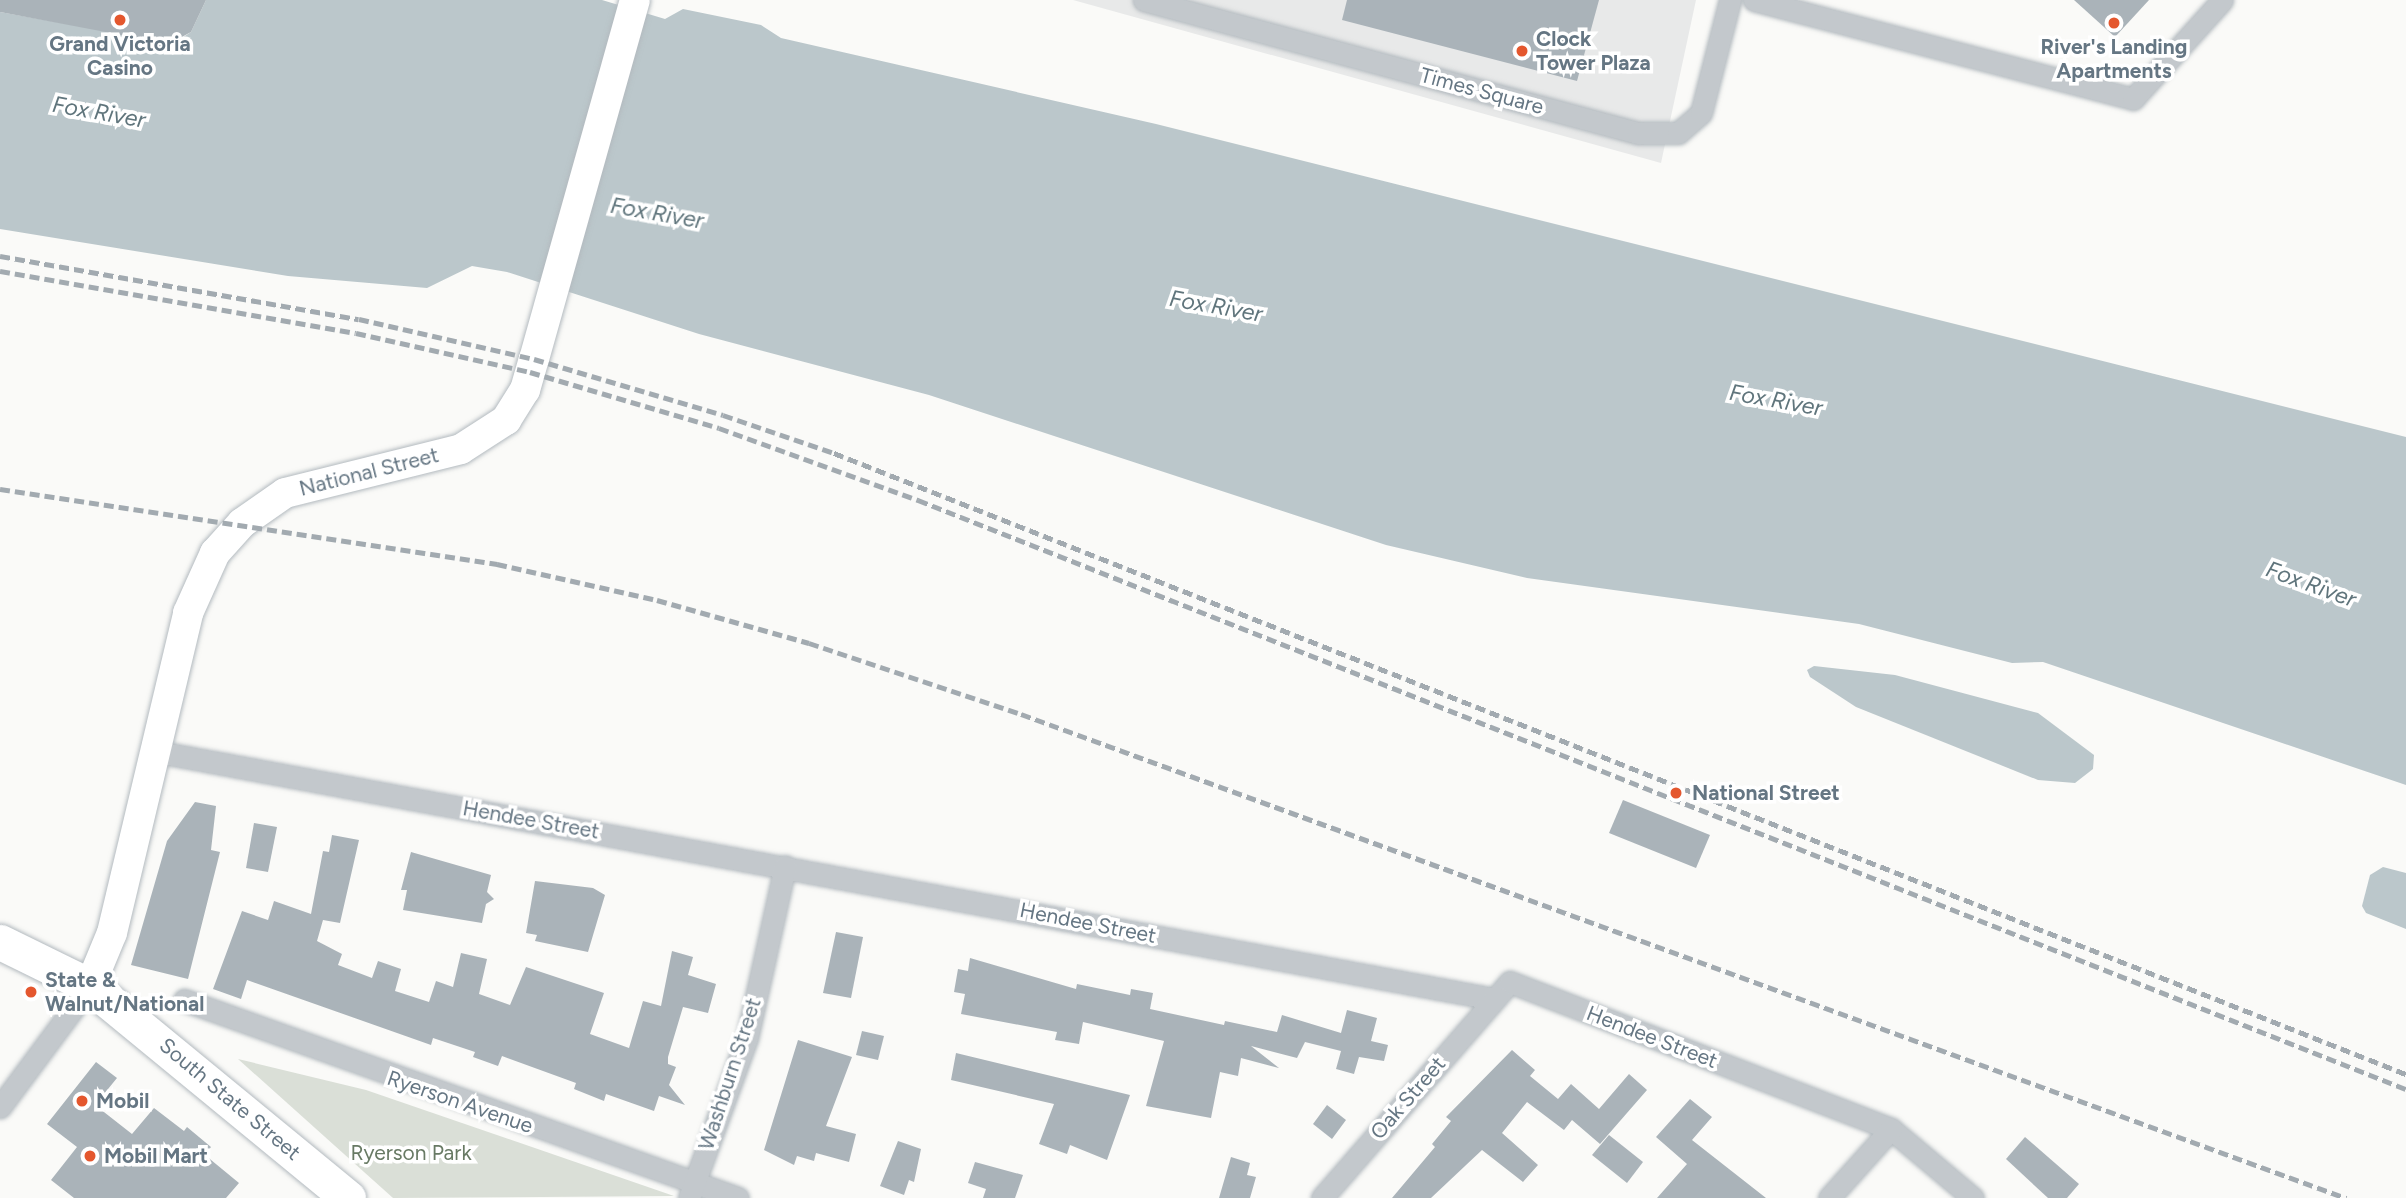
<!DOCTYPE html>
<style>
body{margin:0}
#map{position:relative;width:2406px;height:1198px;overflow:hidden;background:#fafaf8;font-family:Figtree,sans-serif}
div>[style]{position:absolute}
[style*='--x']{left:calc(var(--x)*1px);top:calc(var(--y)*1px);width:calc(var(--w)*1px);rotate:calc(var(--a)*1deg)}
.built>*{inset:0;background:#e8e9e9}
.green>*{inset:0;background:#dadfd7}
.water>*{inset:0;background:#bbc7cb}
.building>*{inset:0;background:#aab3b9}
.roads{filter:drop-shadow(0 0 2px #b3babf) drop-shadow(0 0 2px #b3babf)}
.street>*{height:21px;margin:-10.5px;padding:0 10.5px;transform-origin:10.5px;border-radius:10.5px;background:#c3c8cc}
.secondary>*{height:30px;margin:-15px;padding:0 15px;transform-origin:15px;border-radius:15px;background:#fff}
.primary>*{height:35px;margin:-17.5px;padding:0 17.5px;transform-origin:17.5px;border-radius:17.5px;background:#fff}
.rail>*{height:5px;margin-top:-2.5px;transform-origin:0;background:repeating-linear-gradient(90deg,#a2aab0 0 10px,transparent 0 15px)}
.dots>*{width:19px;height:19px;translate:-50% -50%;box-sizing:border-box;border:4px solid #fff;border-radius:50%}
span{translate:-50% -50%;white-space:nowrap;text-align:center;line-height:1.15;-webkit-text-stroke:7px #fff;paint-order:stroke}
.poi-label{font-size:21px;color:#657683;font-weight:700}
.left{translate:0 -50%;text-align:left}
.street-label{font-size:21px;color:#657683}
.park-label{font-size:21px;color:#687a64}
.water-label{font-size:23px;color:#60757c;font-style:italic}
</style>
<div id="map">
<div class="built">
<div style="clip-path:polygon(1073px 0,1696px 0,1661px 163px)"></div>
</div>
<div class="green">
<div style="clip-path:polygon(238px 1059px,366px 1090px,674px 1196px,393px 1198px)"></div>
</div>
<div class="water">
<div style="clip-path:polygon(206px 0,602px 0,665px 19px,683px 9px,761px 25px,781px 38px,1156px 124px,2406px 437px,2406px 785px,2043px 662px,2012px 663px,1859px 624px,1527px 578px,1386px 545px,929px 395px,699px 334px,507px 272px,472px 266px,427px 288px,288px 276px,0 229px,0 12px,174px 43px,191px 32px)"></div>
<div style="clip-path:polygon(1814px 666px,1895px 675px,2038px 713px,2094px 755px,2093px 769px,2075px 783px,2038px 780px,1856px 707px,1810px 677px,1807px 670px)"></div>
<div style="clip-path:polygon(2383px 867px,2406px 873px,2406px 929px,2366px 913px,2362px 906px,2370px 875px)"></div>
</div>
<div class="building">
<div style="clip-path:polygon(0 0,206px 0,191px 32px,169px 44px,0 12px)"></div>
<div style="clip-path:polygon(1347px 0,1599px 0,1577px 81px,1342px 20px)"></div>
<div style="clip-path:polygon(2074px 0,2149px 0,2115px 37px)"></div>
<div style="clip-path:polygon(1623px 800px,1710px 835px,1696px 868px,1609px 833px)"></div>
<div style="clip-path:polygon(195px 802px,216px 806px,211px 850px,220px 852px,188px 979px,131px 965px,167px 841px)"></div>
<div style="clip-path:polygon(254px 823px,277px 827px,268px 872px,246px 868px)"></div>
<div style="clip-path:polygon(332px 835px,359px 840px,340px 923px,323px 920px,317px 941px,342px 954px,338px 965px,372px 978px,378px 961px,401px 969px,395px 991px,429px 1002px,436px 981px,453px 987px,461px 953px,487px 959px,479px 994px,510px 1005px,526px 967px,604px 993px,590px 1034px,629px 1048px,643px 1001px,661px 1006px,672px 951px,693px 957px,688px 975px,716px 984px,708px 1013px,683px 1007px,668px 1057px,668px 1064px,676px 1067px,669px 1085px,685px 1105px,659px 1096px,654px 1111px,606px 1094px,604px 1101px,574px 1089px,576px 1083px,502px 1056px,498px 1066px,473px 1057px,475px 1052px,433px 1038px,431px 1045px,247px 980px,241px 999px,213px 989px,242px 911px,268px 920px,274px 901px,311px 914px,323px 851px,329px 852px)"></div>
<div style="clip-path:polygon(411px 852px,491px 875px,487px 892px,494px 899px,486px 904px,482px 923px,403px 910px,407px 890px,401px 890px)"></div>
<div style="clip-path:polygon(535px 881px,593px 888px,605px 895px,588px 952px,535px 941px,537px 935px,526px 933px)"></div>
<div style="clip-path:polygon(836px 932px,863px 937px,851px 998px,823px 993px)"></div>
<div style="clip-path:polygon(970px 958px,1076px 989px,1077px 984px,1130px 995px,1131px 989px,1153px 993px,1150px 1009px,1224px 1025px,1225px 1021px,1277px 1032px,1282px 1015px,1341px 1033px,1347px 1010px,1377px 1018px,1371px 1041px,1388px 1045px,1384px 1061px,1359px 1057px,1354px 1074px,1336px 1069px,1341px 1051px,1305px 1042px,1297px 1058px,1251px 1046px,1279px 1068px,1241px 1058px,1238px 1076px,1220px 1072px,1211px 1118px,1146px 1106px,1164px 1041px,1083px 1022px,1079px 1044px,1055px 1040px,1057px 1032px,961px 1014px,965px 994px,954px 992px,958px 969px,968px 971px)"></div>
<div style="clip-path:polygon(862px 1031px,884px 1036px,878px 1060px,856px 1055px)"></div>
<div style="clip-path:polygon(798px 1040px,852px 1057px,826px 1126px,856px 1134px,849px 1162px,816px 1153px,814px 1161px,797px 1156px,794px 1165px,764px 1150px)"></div>
<div style="clip-path:polygon(1512px 1050px,1535px 1070px,1530px 1076px,1558px 1099px,1571px 1084px,1599px 1109px,1629px 1074px,1647px 1090px,1600px 1144px,1572px 1120px,1564px 1130px,1527px 1102px,1502px 1133px,1538px 1165px,1523px 1182px,1482px 1150px,1431px 1198px,1392px 1198px,1435px 1147px,1432px 1144px,1451px 1121px,1446px 1117px)"></div>
<div style="clip-path:polygon(956px 1053px,1130px 1095px,1107px 1160px,1070px 1145px,1067px 1154px,1039px 1144px,1054px 1104px,951px 1080px)"></div>
<div style="clip-path:polygon(96px 1062px,117px 1078px,95px 1105px,132px 1134px,154px 1108px,184px 1131px,187px 1127px,211px 1147px,205px 1155px,239px 1183px,226px 1198px,74px 1198px,51px 1180px,77px 1147px,47px 1124px)"></div>
<div style="clip-path:polygon(1690px 1099px,1712px 1117px,1692px 1140px,1766px 1198px,1657px 1198px,1687px 1164px,1656px 1137px)"></div>
<div style="clip-path:polygon(1327px 1105px,1346px 1120px,1332px 1139px,1313px 1124px)"></div>
<div style="clip-path:polygon(1609px 1135px,1643px 1162px,1627px 1183px,1592px 1155px)"></div>
<div style="clip-path:polygon(2025px 1137px,2079px 1184px,2067px 1198px,2048px 1198px,2006px 1159px)"></div>
<div style="clip-path:polygon(898px 1141px,921px 1149px,914px 1182px,909px 1180px,904px 1195px,880px 1186px)"></div>
<div style="clip-path:polygon(1231px 1157px,1250px 1163px,1247px 1175px,1256px 1177px,1250px 1198px,1219px 1198px)"></div>
<div style="clip-path:polygon(975px 1162px,1023px 1175px,1015px 1198px,983px 1198px,986px 1189px,968px 1183px)"></div>
</div>
<div class="roads">
<div class="street">
<div style="--x:1144;--y:0;--w:512;--a:15.07"></div>
<div style="--x:1638;--y:133;--w:40;--a:0"></div>
<div style="--x:1678;--y:133;--w:30;--a:-41"></div>
<div style="--x:1701;--y:113;--w:117;--a:-75.6"></div>
<div style="--x:1754;--y:0;--w:392;--a:14.6"></div>
<div style="--x:2133;--y:99;--w:133;--a:-48"></div>
<div style="--x:153;--y:751;--w:1364;--a:10.48"></div>
<div style="--x:184;--y:1000;--w:588;--a:19.67"></div>
<div style="--x:0;--y:1107;--w:151;--a:-53.4"></div>
<div style="--x:689;--y:1198;--w:170;--a:-70.1"></div>
<div style="--x:747;--y:1038;--w:176;--a:-77.5"></div>
<div style="--x:1322;--y:1198;--w:286;--a:-49"></div>
<div style="--x:1510;--y:982;--w:408;--a:21.1"></div>
<div style="--x:1891;--y:1129;--w:107;--a:40.1"></div>
<div style="--x:1829;--y:1198;--w:93;--a:-48.1"></div>
</div>
<div class="secondary">
<div style="--x:90;--y:986;--w:57;--a:-67.5"></div>
<div style="--x:112;--y:933;--w:329;--a:-76.6"></div>
<div style="--x:188;--y:613;--w:66;--a:-65.8"></div>
<div style="--x:215;--y:553;--w:40;--a:-48"></div>
<div style="--x:242;--y:523;--w:52;--a:-34.9"></div>
<div style="--x:285;--y:493;--w:181;--a:-14"></div>
<div style="--x:461;--y:449;--w:54;--a:-32.8"></div>
<div style="--x:506;--y:420;--w:36;--a:-58"></div>
<div style="--x:525;--y:390;--w:32;--a:-74"></div>
<div style="--x:534;--y:359;--w:373;--a:-74.3"></div>
</div>
<div class="primary">
<div style="--x:0;--y:942;--w:100;--a:26.1"></div>
<div style="--x:90;--y:986;--w:334;--a:39.4"></div>
</div>
</div>
<div class="rail">
<div style="--x:0;--y:256;--w:364;--a:10"></div>
<div style="--x:359;--y:319;--w:180;--a:12.9"></div>
<div style="--x:534;--y:359;--w:197;--a:16.5"></div>
<div style="--x:723;--y:415;--w:117;--a:18.9"></div>
<div style="--x:834;--y:453;--w:1690;--a:21.56"></div>
<div style="--x:0;--y:271;--w:361;--a:9.9"></div>
<div style="--x:356;--y:333;--w:178;--a:12.6"></div>
<div style="--x:530;--y:372;--w:197;--a:16.5"></div>
<div style="--x:719;--y:428;--w:212;--a:19.9"></div>
<div style="--x:918;--y:500;--w:1600;--a:21.6"></div>
<div style="--x:0;--y:489;--w:503;--a:8.58"></div>
<div style="--x:497;--y:564;--w:164;--a:12.7"></div>
<div style="--x:657;--y:600;--w:158;--a:15.8"></div>
<div style="--x:809;--y:643;--w:224;--a:18.5"></div>
<div style="--x:1021;--y:714;--w:1411;--a:20.07"></div>
</div>
<div class="dots">
<div style="left:120px;top:20px;background:#e4572e"></div>
<div style="left:2114px;top:23px;background:#e4572e"></div>
<div style="left:1522px;top:51px;background:#e4572e"></div>
<div style="left:1676px;top:793px;background:#e4572e"></div>
<div style="left:31px;top:992px;background:#e4572e"></div>
<div style="left:82px;top:1101px;background:#e4572e"></div>
<div style="left:90px;top:1156px;background:#e4572e"></div>
</div>
<div class="poi-label">
<span class="left" style="left:1536px;top:51px">Clock<br>Tower Plaza</span>
<span style="left:120px;top:56px">Grand Victoria<br>Casino</span>
<span style="left:2114px;top:59px">River's Landing<br>Apartments</span>
<span class="left" style="left:1692px;top:793px">National Street</span>
<span class="left" style="left:45px;top:992px">State &amp;<br>Walnut/National</span>
<span class="left" style="left:96px;top:1101px">Mobil</span>
<span class="left" style="left:104px;top:1156px">Mobil Mart</span>
</div>
<div class="street-label">
<span style="left:1482px;top:91px;rotate:15deg">Times Square</span>
<span style="left:369px;top:472px;rotate:-14deg">National Street</span>
<span style="left:531px;top:820px;rotate:10deg">Hendee Street</span>
<span style="left:1088px;top:923px;rotate:11deg">Hendee Street</span>
<span style="left:1652px;top:1037px;rotate:21deg">Hendee Street</span>
<span style="left:730px;top:1074px;rotate:-72deg">Washburn Street</span>
<span style="left:1408px;top:1098px;rotate:-49deg">Oak Street</span>
<span style="left:230px;top:1099px;rotate:40deg">South State Street</span>
<span style="left:460px;top:1102px;rotate:19deg">Ryerson Avenue</span>
</div>
<div class="park-label">
<span style="left:411px;top:1153px">Ryerson Park</span>
</div>
<div class="water-label">
<span style="left:99px;top:112px;rotate:10deg">Fox River</span>
<span style="left:657px;top:213px;rotate:10deg">Fox River</span>
<span style="left:1216px;top:306px;rotate:10deg">Fox River</span>
<span style="left:1776px;top:400px;rotate:10deg">Fox River</span>
<span style="left:2311px;top:584px;rotate:20deg">Fox River</span>
</div>
</div>
